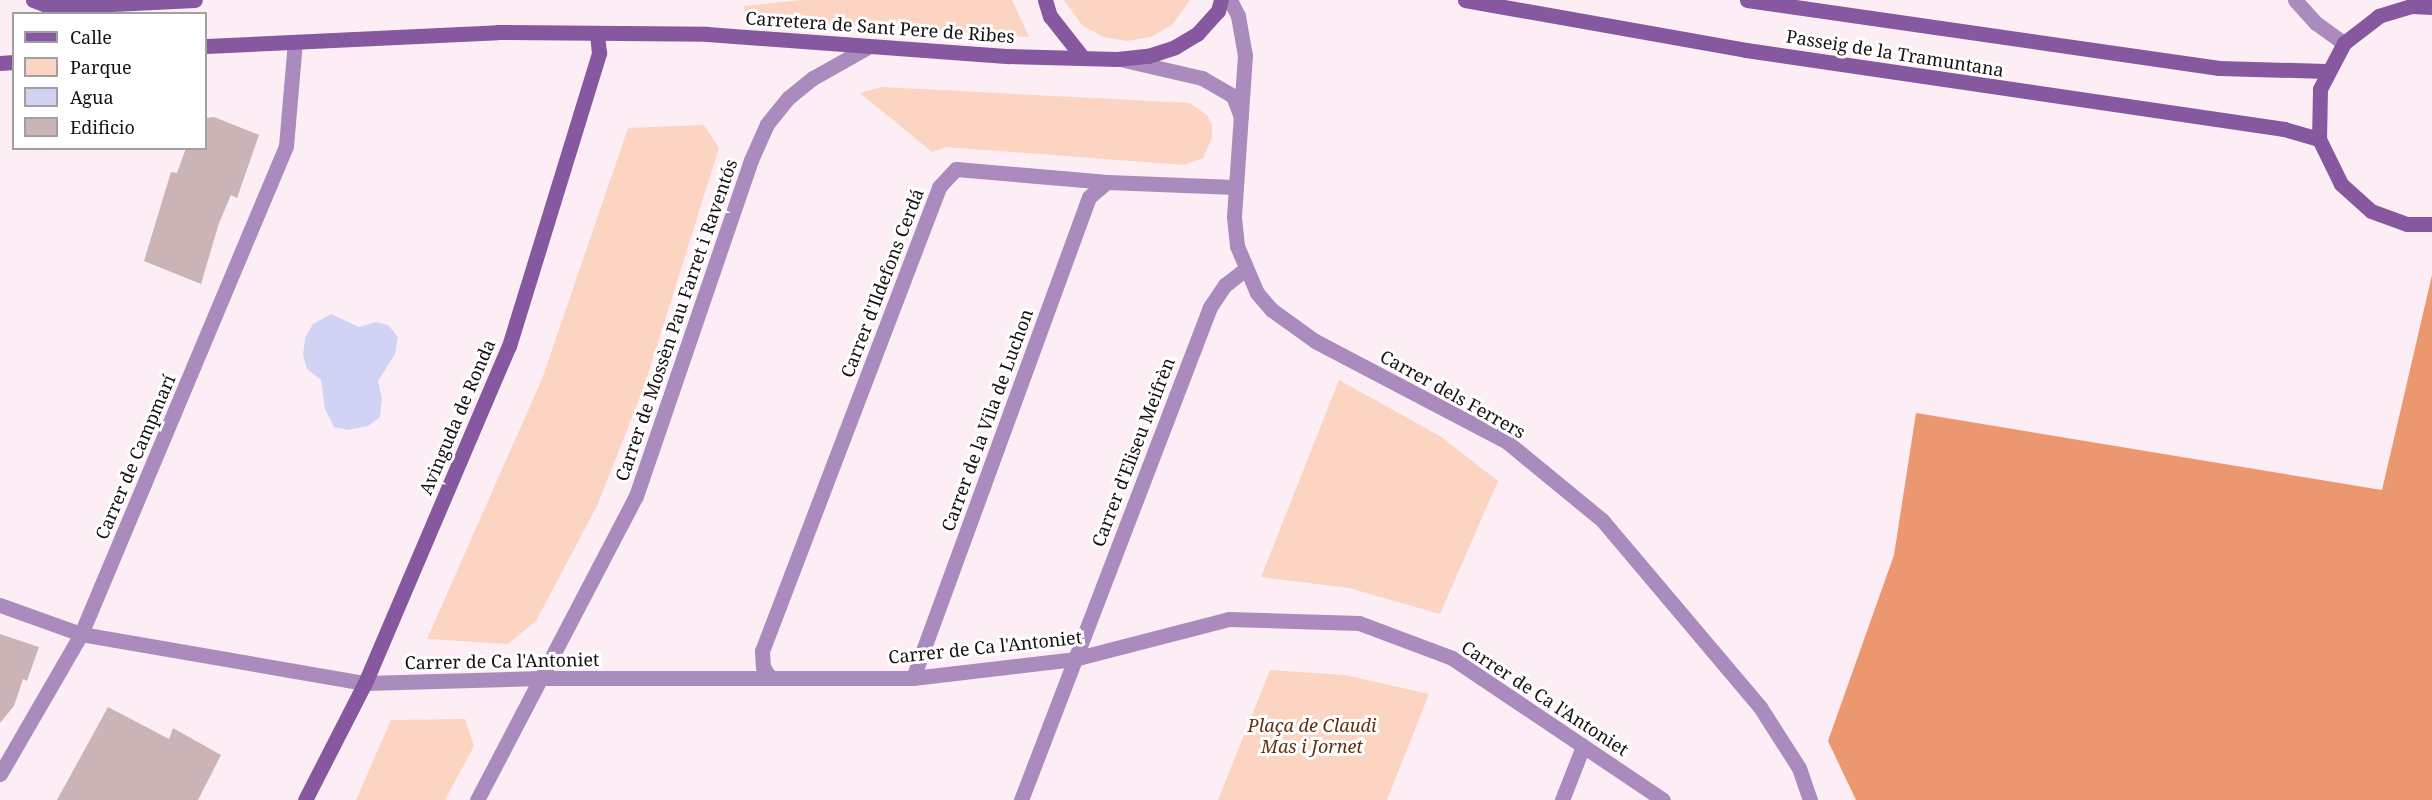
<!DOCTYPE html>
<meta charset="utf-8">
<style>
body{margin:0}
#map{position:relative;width:2432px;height:800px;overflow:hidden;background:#fdeef6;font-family:"Noto Serif",serif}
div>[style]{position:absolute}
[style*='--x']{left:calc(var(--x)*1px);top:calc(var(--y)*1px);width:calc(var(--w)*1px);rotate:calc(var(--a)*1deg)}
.green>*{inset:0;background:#fbd4c2}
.forest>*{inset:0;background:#eb976f}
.water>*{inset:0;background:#d0d3f4}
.building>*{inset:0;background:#cab4b5}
.street>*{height:15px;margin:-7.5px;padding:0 7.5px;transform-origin:7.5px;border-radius:7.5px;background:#aa8bbd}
.secondary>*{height:15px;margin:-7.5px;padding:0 7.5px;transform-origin:7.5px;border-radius:7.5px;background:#8658a0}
span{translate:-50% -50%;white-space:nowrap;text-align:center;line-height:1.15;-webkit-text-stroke:6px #fff;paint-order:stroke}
.street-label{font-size:18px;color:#161013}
.park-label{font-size:18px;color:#642e12;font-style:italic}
.legend{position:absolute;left:12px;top:12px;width:195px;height:138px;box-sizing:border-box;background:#fff;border:2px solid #a29fa1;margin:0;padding:8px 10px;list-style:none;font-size:18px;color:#161013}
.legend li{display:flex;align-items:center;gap:12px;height:30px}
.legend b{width:30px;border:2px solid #a29fa1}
</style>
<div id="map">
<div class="green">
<div style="clip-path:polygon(802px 0,1012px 0,1029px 37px,745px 18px,744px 6px)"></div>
<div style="clip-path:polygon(1064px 0,1190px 0,1172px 25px,1151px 37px,1127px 41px,1103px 37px,1082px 25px)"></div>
<div style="clip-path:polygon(882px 87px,1190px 103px,1207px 115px,1212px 124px,1212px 138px,1203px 158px,1184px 165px,946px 147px,932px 152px,860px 93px)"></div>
<div style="clip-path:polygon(704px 125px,719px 148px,644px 387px,597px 506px,536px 621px,508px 644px,427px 639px,542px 379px,628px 128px)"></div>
<div style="clip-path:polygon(1339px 380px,1440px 436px,1498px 481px,1440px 614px,1349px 588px,1261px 577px)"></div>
<div style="clip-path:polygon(1270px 670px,1345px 675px,1429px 694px,1387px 800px,1218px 800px)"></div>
<div style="clip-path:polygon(465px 719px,474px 746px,445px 800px,356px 800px,391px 720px)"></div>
</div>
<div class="forest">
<div style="clip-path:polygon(2432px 275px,2432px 800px,1856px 800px,1828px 741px,1894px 555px,1916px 413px,2382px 490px)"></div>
</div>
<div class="water">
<div style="clip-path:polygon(331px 314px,359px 327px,376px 322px,388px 325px,398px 337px,395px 354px,378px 381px,382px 399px,380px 417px,368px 426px,349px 430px,334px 427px,325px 409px,321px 380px,307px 369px,303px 355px,305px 338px,313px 324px)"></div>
</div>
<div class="building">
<div style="clip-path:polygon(214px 117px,259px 135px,237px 198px,231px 195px,219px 223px,201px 284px,144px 261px,171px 172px,177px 173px,186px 148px,206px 148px,206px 118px)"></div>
<div style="clip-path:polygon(0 634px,39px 647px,27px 681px,23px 679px,14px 706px,0 723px)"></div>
<div style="clip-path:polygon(108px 707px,169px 739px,173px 728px,221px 755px,198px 800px,57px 800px)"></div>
</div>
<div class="street">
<div style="--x:1230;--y:0;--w:18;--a:63"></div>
<div style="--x:1238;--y:16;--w:40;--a:80"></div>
<div style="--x:1245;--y:55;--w:162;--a:93.9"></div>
<div style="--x:1234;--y:217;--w:29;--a:84"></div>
<div style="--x:1237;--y:246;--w:51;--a:66.9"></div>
<div style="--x:1257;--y:293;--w:23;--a:49"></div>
<div style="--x:1272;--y:310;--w:53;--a:35.8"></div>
<div style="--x:1315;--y:341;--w:217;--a:27.7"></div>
<div style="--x:1507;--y:442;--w:123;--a:39.4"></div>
<div style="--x:1602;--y:520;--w:245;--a:49.8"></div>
<div style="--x:1760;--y:707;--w:72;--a:57.4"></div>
<div style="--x:1799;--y:768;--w:34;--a:71"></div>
<div style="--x:2295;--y:0;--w:31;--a:48"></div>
<div style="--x:2316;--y:23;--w:34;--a:36"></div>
<div style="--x:1124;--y:60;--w:80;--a:13"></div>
<div style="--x:1202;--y:78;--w:36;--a:30"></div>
<div style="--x:1233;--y:96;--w:22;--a:69"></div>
<div style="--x:0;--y:605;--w:86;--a:19.7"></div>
<div style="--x:81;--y:634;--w:288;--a:9.8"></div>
<div style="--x:365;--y:683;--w:175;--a:-1.6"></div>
<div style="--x:540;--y:678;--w:373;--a:0"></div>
<div style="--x:913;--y:678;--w:162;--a:-6.7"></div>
<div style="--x:1074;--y:659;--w:160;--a:-14.5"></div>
<div style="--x:1229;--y:619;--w:130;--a:1.8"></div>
<div style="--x:1359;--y:623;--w:99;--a:20.6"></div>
<div style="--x:1452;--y:658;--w:254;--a:33.9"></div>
<div style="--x:770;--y:678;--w:13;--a:-122"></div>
<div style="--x:763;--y:667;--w:16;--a:-94"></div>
<div style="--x:762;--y:651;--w:497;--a:-69.1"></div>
<div style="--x:939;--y:187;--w:25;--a:-47"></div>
<div style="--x:956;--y:169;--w:152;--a:4.9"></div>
<div style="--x:1107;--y:182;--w:128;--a:2.2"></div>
<div style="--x:913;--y:678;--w:512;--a:-69.9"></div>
<div style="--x:1089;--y:197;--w:23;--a:-40"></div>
<div style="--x:0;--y:774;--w:162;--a:-59.9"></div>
<div style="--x:81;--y:634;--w:529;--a:-67.21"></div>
<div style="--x:286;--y:146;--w:104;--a:-85.1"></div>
<div style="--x:477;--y:800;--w:343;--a:-62.4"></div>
<div style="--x:636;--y:496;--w:355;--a:-71.1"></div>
<div style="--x:751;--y:160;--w:39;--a:-66"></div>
<div style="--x:767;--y:124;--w:33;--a:-51"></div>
<div style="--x:788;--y:98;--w:32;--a:-39"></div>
<div style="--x:813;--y:78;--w:63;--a:-29.4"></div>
<div style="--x:1021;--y:800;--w:528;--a:-69.02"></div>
<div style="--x:1210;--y:307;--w:27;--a:-56"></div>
<div style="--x:1225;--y:285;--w:24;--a:-38"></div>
<div style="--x:1562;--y:800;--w:58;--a:-68.7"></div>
</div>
<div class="secondary">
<div style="--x:33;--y:0;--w:19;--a:21"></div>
<div style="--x:51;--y:7;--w:144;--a:-2.8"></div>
<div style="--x:1045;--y:0;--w:17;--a:73"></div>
<div style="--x:1050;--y:16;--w:53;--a:51.8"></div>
<div style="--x:1465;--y:0;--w:285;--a:10.1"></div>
<div style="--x:1746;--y:50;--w:544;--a:8.35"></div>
<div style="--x:2284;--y:129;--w:36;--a:16"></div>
<div style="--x:1747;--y:0;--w:477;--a:8.2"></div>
<div style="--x:2219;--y:68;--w:107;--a:1.6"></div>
<div style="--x:2432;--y:7;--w:21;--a:-177"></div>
<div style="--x:2411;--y:6;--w:34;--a:163"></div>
<div style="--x:2379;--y:16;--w:44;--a:142.4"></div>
<div style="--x:2344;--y:43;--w:52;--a:117.6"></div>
<div style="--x:2320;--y:89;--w:50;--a:91.1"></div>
<div style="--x:2319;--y:139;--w:50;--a:63.9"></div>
<div style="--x:2341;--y:184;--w:40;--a:42"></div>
<div style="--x:2371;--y:211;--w:38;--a:20"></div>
<div style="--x:2407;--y:224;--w:25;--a:0"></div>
<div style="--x:206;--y:46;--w:292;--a:-2.7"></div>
<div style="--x:498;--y:32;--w:209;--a:0.5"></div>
<div style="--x:707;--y:34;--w:303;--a:4.2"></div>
<div style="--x:1009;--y:56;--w:108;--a:1.6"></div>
<div style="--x:1117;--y:59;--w:31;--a:-6"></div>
<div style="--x:1148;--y:56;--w:28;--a:-18"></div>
<div style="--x:1175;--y:47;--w:26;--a:-31"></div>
<div style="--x:1197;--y:34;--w:31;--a:-48"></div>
<div style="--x:1218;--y:11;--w:11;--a:-75"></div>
<div style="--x:0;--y:63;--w:14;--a:-4"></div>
<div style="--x:305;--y:800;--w:131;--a:-62.9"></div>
<div style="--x:365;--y:683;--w:366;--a:-66.9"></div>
<div style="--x:509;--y:346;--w:307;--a:-72.9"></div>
<div style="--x:599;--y:53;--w:20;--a:-96"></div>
</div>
<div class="street-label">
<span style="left:880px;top:27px;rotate:4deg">Carretera de Sant Pere de Ribes</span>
<span style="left:1895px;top:53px;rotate:9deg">Passeig de la Tramuntana</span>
<span style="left:882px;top:283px;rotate:-69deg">Carrer d'Ildefons Cerdá</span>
<span style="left:676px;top:320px;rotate:-71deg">Carrer de Mossèn Pau Farret i Raventós</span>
<span style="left:1453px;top:394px;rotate:29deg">Carrer dels Ferrers</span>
<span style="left:457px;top:417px;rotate:-67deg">Avinguda de Ronda</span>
<span style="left:987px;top:420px;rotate:-70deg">Carrer de la Vila de Luchon</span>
<span style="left:1133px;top:452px;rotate:-69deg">Carrer d'Eliseu Meifrèn</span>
<span style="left:135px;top:457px;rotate:-67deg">Carrer de Campmarí</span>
<span style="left:985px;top:647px;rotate:-6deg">Carrer de Ca l'Antoniet</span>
<span style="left:502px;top:661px;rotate:-1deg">Carrer de Ca l'Antoniet</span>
<span style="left:1545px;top:698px;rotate:33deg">Carrer de Ca l'Antoniet</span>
</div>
<div class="park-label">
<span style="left:1312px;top:736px">Plaça de Claudi<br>Mas i Jornet</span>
</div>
<ul class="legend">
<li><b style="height:8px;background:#8658a0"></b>Calle</li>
<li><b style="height:16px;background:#fbd4c2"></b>Parque</li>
<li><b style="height:16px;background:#d0d3f4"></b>Agua</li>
<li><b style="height:16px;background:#cab4b5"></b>Edificio</li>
</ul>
</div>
